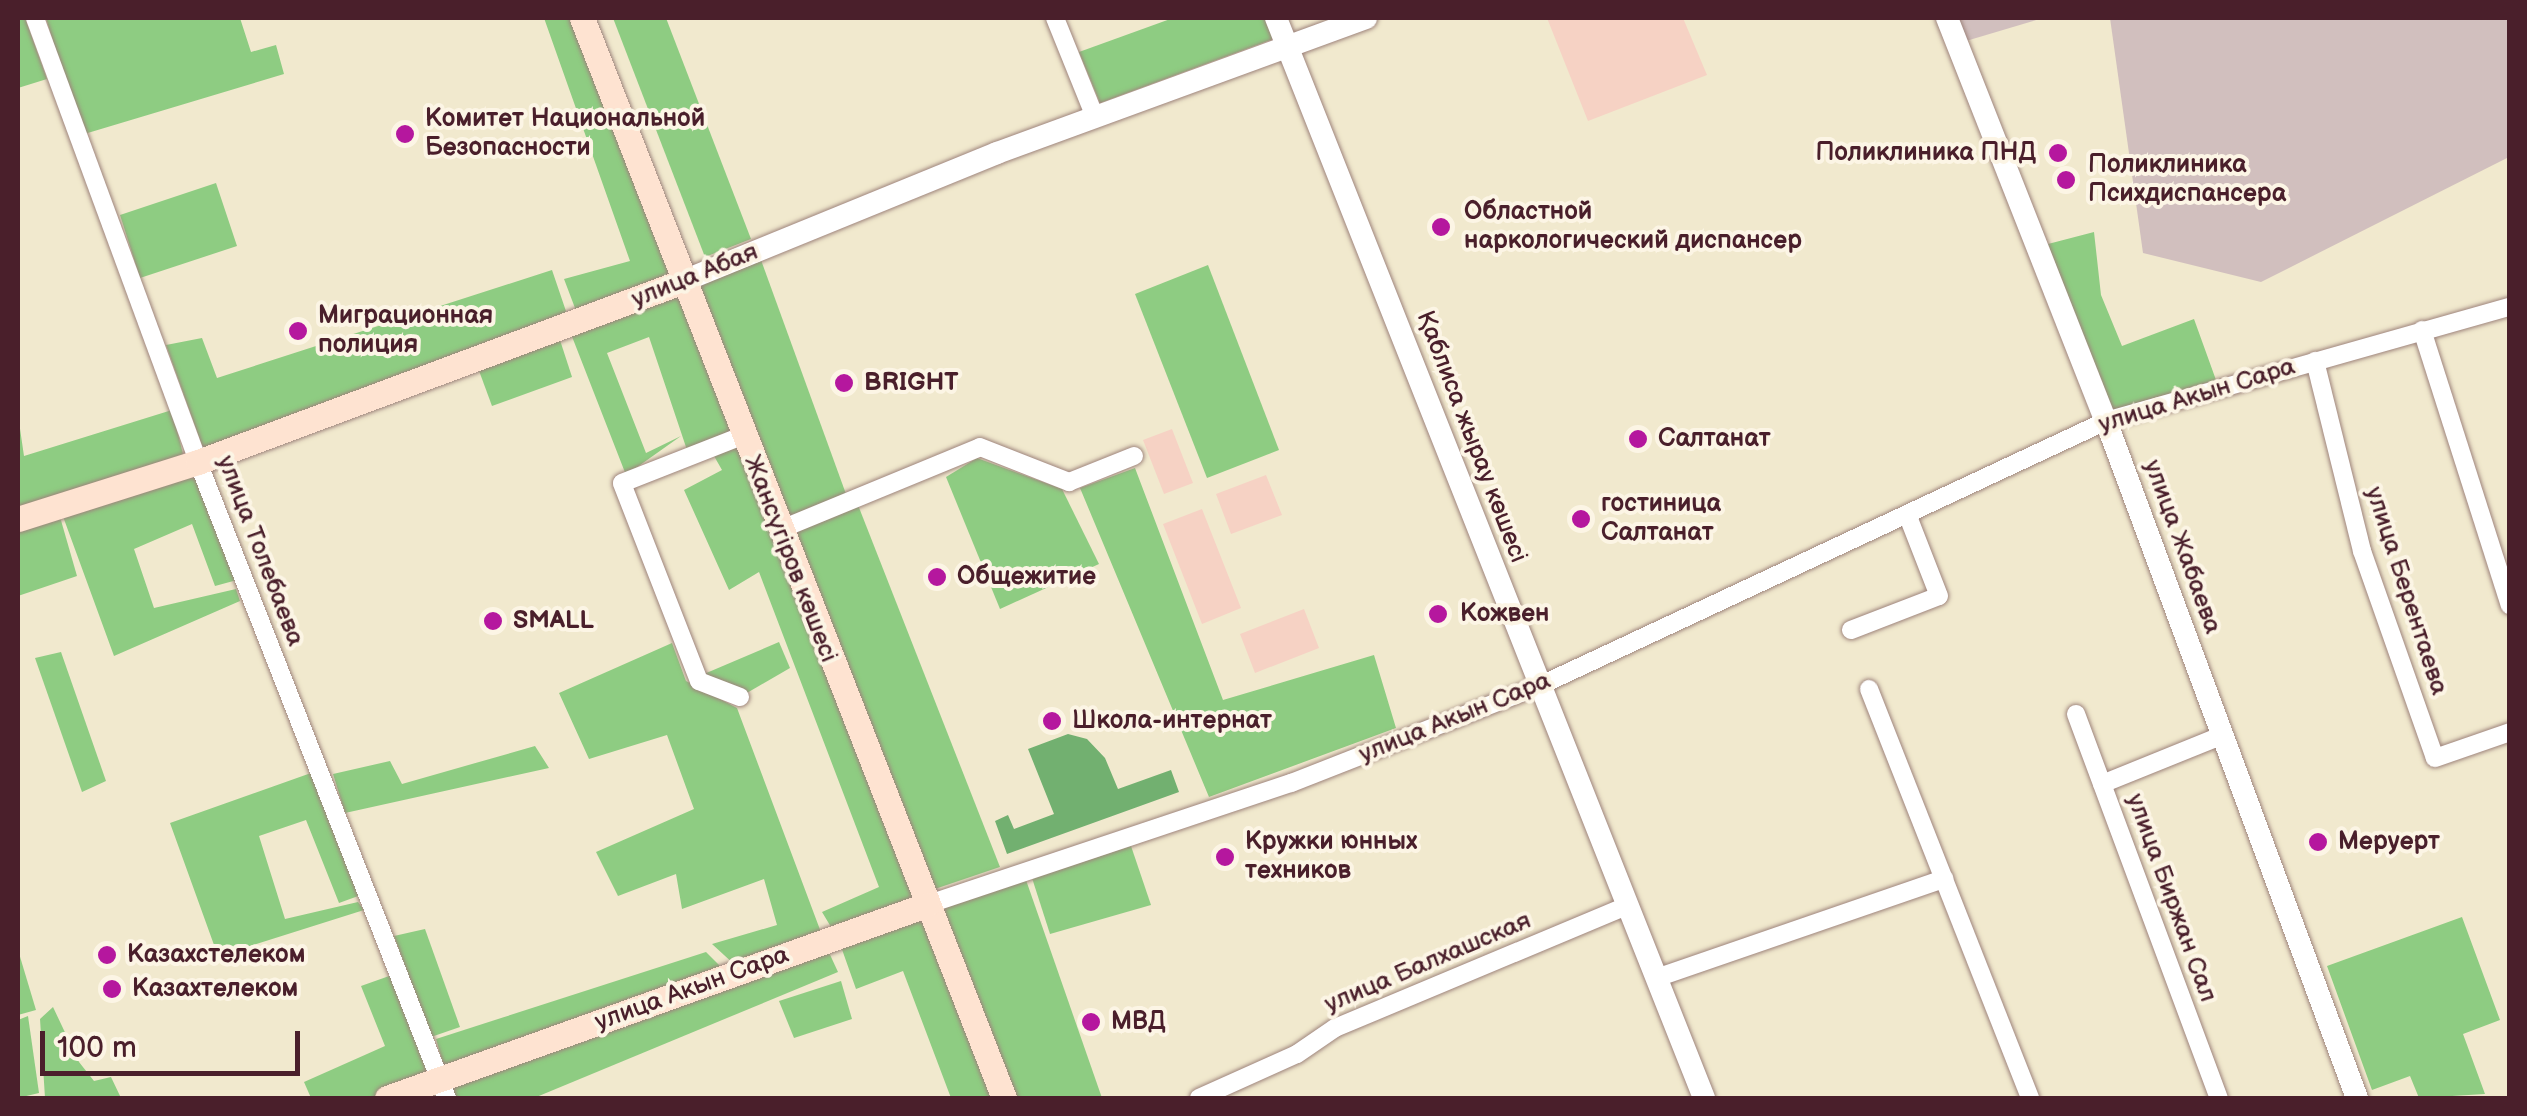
<!DOCTYPE html>
<meta charset="utf-8">
<style>
body{margin:0}
#map{position:relative;width:2527px;height:1116px;overflow:hidden;background:#f1e9ce;font-family:"Balsamiq Sans",sans-serif}
div>[style]{position:absolute}
[style*='--x']{left:calc(var(--x)*1px);top:calc(var(--y)*1px);width:calc(var(--w)*1px);rotate:calc(var(--a)*1deg)}
.built>*{inset:0;background:#f6d2c4}
.industrial>*{inset:0;background:#d1bfbe}
.green>*{inset:0;background:#8ecc82}
.forest>*{inset:0;background:#72b070}
.roads{filter:drop-shadow(0 0 2px #9e847c) drop-shadow(0 0 2px #9e847c)}
.minor>*{height:18px;margin:-9px;padding:0 9px;transform-origin:9px;border-radius:9px;background:#fff}
.tertiary>*{height:22px;margin:-11px;padding:0 11px;transform-origin:11px;border-radius:11px;background:#fff}
.secondary>*{height:25px;margin:-12.5px;padding:0 12.5px;transform-origin:12.5px;border-radius:12.5px;background:#fee3d1}
.dots>*{width:28px;height:28px;translate:-50% -50%;box-sizing:border-box;border:5px solid #fcf5e5;border-radius:50%}
span{translate:-50% -50%;white-space:nowrap;text-align:center;line-height:1.15;-webkit-text-stroke:8px #fcf5e5;paint-order:stroke}
.poi-label{font-size:25px;color:#4a1f2b;font-weight:700}
.left{translate:0 -50%;text-align:left}
.right{translate:-100% -50%;text-align:right}
.street-label{font-size:25px;color:#4a1f2b}
.frame{position:absolute;inset:0;border:20px solid #4a1f2b;pointer-events:none}
.scale{position:absolute;left:40px;top:1031px;width:260px;height:45px;box-sizing:border-box;border:5px solid #4a1f2b;border-top:0;padding-left:12px;font-size:30px;line-height:35px;white-space:nowrap;color:#4a1f2b;-webkit-text-stroke:8px #fcf5e5;paint-order:stroke}
</style>
<div id="map">
<div class="built">
<div style="clip-path:polygon(1547px 18px,1683px 18px,1707px 75px,1588px 121px)"></div>
<div style="clip-path:polygon(1172px 429px,1193px 483px,1164px 494px,1143px 440px)"></div>
<div style="clip-path:polygon(1266px 475px,1282px 515px,1231px 534px,1216px 494px)"></div>
<div style="clip-path:polygon(1202px 509px,1241px 608px,1202px 624px,1163px 524px)"></div>
<div style="clip-path:polygon(1304px 609px,1319px 648px,1255px 673px,1240px 634px)"></div>
</div>
<div class="industrial">
<div style="clip-path:polygon(1957px 18px,2043px 18px,1966px 41px)"></div>
<div style="clip-path:polygon(2110px 18px,2509px 18px,2509px 157px,2261px 282px,2143px 253px)"></div>
</div>
<div class="green">
<div style="clip-path:polygon(18px 18px,25px 18px,47px 79px,18px 88px)"></div>
<div style="clip-path:polygon(46px 18px,240px 18px,251px 52px,276px 45px,284px 74px,81px 135px)"></div>
<div style="clip-path:polygon(544px 18px,577px 18px,675px 279px,578px 316px,564px 279px,630px 261px)"></div>
<div style="clip-path:polygon(613px 18px,666px 18px,751px 239px,705px 257px)"></div>
<div style="clip-path:polygon(1173px 18px,1268px 18px,1276px 38px,1100px 103px,1079px 52px)"></div>
<div style="clip-path:polygon(216px 183px,237px 246px,140px 278px,120px 215px)"></div>
<div style="clip-path:polygon(2094px 232px,2101px 295px,2122px 346px,2194px 319px,2216px 380px,2111px 411px,2048px 244px)"></div>
<div style="clip-path:polygon(761px 260px,846px 494px,783px 522px,692px 287px)"></div>
<div style="clip-path:polygon(1208px 265px,1279px 450px,1207px 478px,1135px 294px)"></div>
<div style="clip-path:polygon(552px 270px,569px 320px,204px 451px,166px 345px,202px 338px,217px 378px)"></div>
<div style="clip-path:polygon(678px 291px,916px 902px,834px 932px,822px 912px,879px 887px,759px 572px,729px 590px,684px 490px,722px 470px,706px 442px,687px 450px,649px 337px,607px 353px,646px 453px,681px 436px,626px 475px,571px 334px)"></div>
<div style="clip-path:polygon(559px 337px,572px 377px,492px 406px,478px 368px)"></div>
<div style="clip-path:polygon(172px 410px,184px 458px,18px 510px,18px 415px,24px 456px)"></div>
<div style="clip-path:polygon(977px 458px,1062px 489px,1099px 564px,1000px 609px,946px 477px)"></div>
<div style="clip-path:polygon(194px 467px,237px 580px,215px 586px,192px 524px,134px 549px,154px 608px,236px 589px,240px 601px,114px 656px,61px 511px)"></div>
<div style="clip-path:polygon(1135px 468px,1223px 700px,1374px 655px,1396px 728px,1209px 797px,1080px 488px)"></div>
<div style="clip-path:polygon(858px 505px,1000px 867px,932px 890px,792px 533px)"></div>
<div style="clip-path:polygon(58px 510px,77px 576px,18px 596px,18px 523px)"></div>
<div style="clip-path:polygon(779px 642px,790px 668px,740px 697px,704px 674px)"></div>
<div style="clip-path:polygon(672px 643px,686px 681px,737px 708px,822px 935px,736px 966px,712px 944px,777px 925px,764px 879px,682px 909px,676px 874px,618px 896px,596px 852px,694px 809px,667px 735px,589px 759px,559px 693px)"></div>
<div style="clip-path:polygon(61px 652px,106px 781px,82px 792px,35px 658px)"></div>
<div style="clip-path:polygon(535px 746px,549px 768px,345px 813px,333px 774px,390px 761px,402px 784px)"></div>
<div style="clip-path:polygon(311px 773px,361px 895px,339px 903px,306px 820px,259px 836px,285px 919px,358px 902px,364px 910px,218px 956px,170px 823px)"></div>
<div style="clip-path:polygon(1131px 846px,1151px 905px,1050px 934px,1032px 878px)"></div>
<div style="clip-path:polygon(1026px 880px,1102px 1098px,1010px 1098px,936px 909px)"></div>
<div style="clip-path:polygon(922px 911px,996px 1098px,951px 1098px,903px 971px,856px 989px,839px 941px)"></div>
<div style="clip-path:polygon(2462px 917px,2500px 1020px,2463px 1034px,2485px 1094px,2419px 1098px,2410px 1076px,2372px 1090px,2327px 966px)"></div>
<div style="clip-path:polygon(425px 929px,460px 1027px,431px 1037px,394px 936px)"></div>
<div style="clip-path:polygon(826px 946px,838px 972px,534px 1098px,451px 1098px,446px 1085px)"></div>
<div style="clip-path:polygon(18px 950px,36px 1010px,18px 1015px)"></div>
<div style="clip-path:polygon(706px 952px,724px 970px,445px 1071px,436px 1039px)"></div>
<div style="clip-path:polygon(392px 975px,433px 1075px,370px 1098px,311px 1098px,304px 1082px,385px 1046px,361px 986px)"></div>
<div style="clip-path:polygon(841px 981px,852px 1019px,794px 1038px,779px 1001px)"></div>
<div style="clip-path:polygon(53px 1007px,79px 1062px,94px 1081px,111px 1077px,121px 1098px,45px 1098px,40px 1019px)"></div>
<div style="clip-path:polygon(28px 1016px,39px 1093px,18px 1098px,18px 1020px)"></div>
</div>
<div class="forest">
<div style="clip-path:polygon(1068px 734px,1087px 739px,1105px 758px,1118px 789px,1171px 770px,1179px 792px,1007px 854px,995px 821px,1008px 815px,1014px 829px,1054px 814px,1028px 749px)"></div>
</div>
<div class="roads">
<div class="minor">
<div style="--x:35;--y:18;--w:473;--a:69.8"></div>
<div style="--x:198;--y:462;--w:683;--a:68.62"></div>
<div style="--x:1055;--y:18;--w:107;--a:68"></div>
<div style="--x:2422;--y:330;--w:289;--a:72.3"></div>
<div style="--x:2315;--y:361;--w:196;--a:76.1"></div>
<div style="--x:2362;--y:551;--w:219;--a:70.6"></div>
<div style="--x:2435;--y:758;--w:79;--a:-19.1"></div>
<div style="--x:779;--y:530;--w:217;--a:-22.4"></div>
<div style="--x:980;--y:447;--w:96;--a:21.5"></div>
<div style="--x:1069;--y:482;--w:70;--a:-21.8"></div>
<div style="--x:1851;--y:630;--w:94;--a:-21.1"></div>
<div style="--x:1939;--y:596;--w:88;--a:-111.3"></div>
<div style="--x:1869;--y:689;--w:440;--a:68.5"></div>
<div style="--x:740;--y:697;--w:44;--a:-158.7"></div>
<div style="--x:699;--y:681;--w:212;--a:-111.3"></div>
<div style="--x:622;--y:483;--w:129;--a:-21.4"></div>
<div style="--x:2076;--y:714;--w:410;--a:69.6"></div>
<div style="--x:2102;--y:784;--w:131;--a:-22"></div>
<div style="--x:926;--y:905;--w:385;--a:-18.5"></div>
<div style="--x:1291;--y:783;--w:266;--a:-21.4"></div>
<div style="--x:1539;--y:686;--w:626;--a:-25.05"></div>
<div style="--x:2106;--y:421;--w:420;--a:-15.8"></div>
<div style="--x:1656;--y:978;--w:305;--a:-19"></div>
<div style="--x:1199;--y:1098;--w:107;--a:-24.2"></div>
<div style="--x:1297;--y:1054;--w:46;--a:-34.4"></div>
<div style="--x:1335;--y:1028;--w:316;--a:-22.7"></div>
</div>
<div class="tertiary">
<div style="--x:1276;--y:18;--w:1162;--a:68.38"></div>
<div style="--x:1947;--y:18;--w:433;--a:68.5"></div>
<div style="--x:2106;--y:421;--w:722;--a:69.66"></div>
<div style="--x:681;--y:282;--w:341;--a:-22.2"></div>
<div style="--x:997;--y:153;--w:393;--a:-20.1"></div>
</div>
<div class="secondary">
<div style="--x:582;--y:18;--w:1160;--a:68.66"></div>
<div style="--x:18;--y:519;--w:189;--a:-17.6"></div>
<div style="--x:198;--y:462;--w:515;--a:-20.44"></div>
<div style="--x:387;--y:1098;--w:573;--a:-19.7"></div>
</div>
</div>
<div class="dots">
<div style="left:405px;top:134px;background:#b5179e"></div>
<div style="left:2058px;top:153px;background:#b5179e"></div>
<div style="left:2066px;top:180px;background:#b5179e"></div>
<div style="left:1441px;top:227px;background:#b5179e"></div>
<div style="left:298px;top:331px;background:#b5179e"></div>
<div style="left:844px;top:383px;background:#b5179e"></div>
<div style="left:1638px;top:439px;background:#b5179e"></div>
<div style="left:1581px;top:519px;background:#b5179e"></div>
<div style="left:937px;top:577px;background:#b5179e"></div>
<div style="left:1438px;top:614px;background:#b5179e"></div>
<div style="left:493px;top:621px;background:#b5179e"></div>
<div style="left:1052px;top:721px;background:#b5179e"></div>
<div style="left:2318px;top:842px;background:#b5179e"></div>
<div style="left:1225px;top:857px;background:#b5179e"></div>
<div style="left:107px;top:955px;background:#b5179e"></div>
<div style="left:112px;top:989px;background:#b5179e"></div>
<div style="left:1091px;top:1022px;background:#b5179e"></div>
</div>
<div class="poi-label">
<span class="left" style="left:425px;top:134px">Комитет Национальной<br>Безопасности</span>
<span class="right" style="left:2036px;top:153px">Поликлиника ПНД</span>
<span class="left" style="left:2088px;top:180px">Поликлиника<br>Психдиспансера</span>
<span class="left" style="left:1464px;top:227px">Областной<br>наркологический диспансер</span>
<span class="left" style="left:318px;top:331px">Миграционная<br>полиция</span>
<span class="left" style="left:864px;top:383px">BRIGHT</span>
<span class="left" style="left:1658px;top:439px">Салтанат</span>
<span class="left" style="left:1601px;top:519px">гостиница<br>Салтанат</span>
<span class="left" style="left:957px;top:577px">Общежитие</span>
<span class="left" style="left:1460px;top:614px">Кожвен</span>
<span class="left" style="left:513px;top:621px">SMALL</span>
<span class="left" style="left:1072px;top:721px">Школа-интернат</span>
<span class="left" style="left:2338px;top:842px">Меруерт</span>
<span class="left" style="left:1245px;top:857px">Кружки юнных<br>техников</span>
<span class="left" style="left:127px;top:955px">Казахстелеком</span>
<span class="left" style="left:132px;top:989px">Казахтелеком</span>
<span class="left" style="left:1111px;top:1022px">МВД</span>
</div>
<div class="street-label">
<span style="left:695px;top:276px;rotate:-22deg">улица Абая</span>
<span style="left:2197px;top:396px;rotate:-17deg">улица Акын Сара</span>
<span style="left:1471px;top:437px;rotate:69deg">Қаблиса жырау көшесі</span>
<span style="left:2182px;top:547px;rotate:70deg">улица Жабаева</span>
<span style="left:260px;top:551px;rotate:69deg">улица Толебаева</span>
<span style="left:790px;top:559px;rotate:69deg">Жансүгіров көшесі</span>
<span style="left:2406px;top:591px;rotate:72deg">улица Берентаева</span>
<span style="left:1455px;top:718px;rotate:-22deg">улица Акын Сара</span>
<span style="left:2171px;top:898px;rotate:70deg">улица Биржан Сал</span>
<span style="left:1428px;top:963px;rotate:-23deg">улица Балхашская</span>
<span style="left:692px;top:989px;rotate:-20deg">улица Акын Сара</span>
</div>
<div class="frame"></div>
<div class="scale">100 m</div>
</div>
